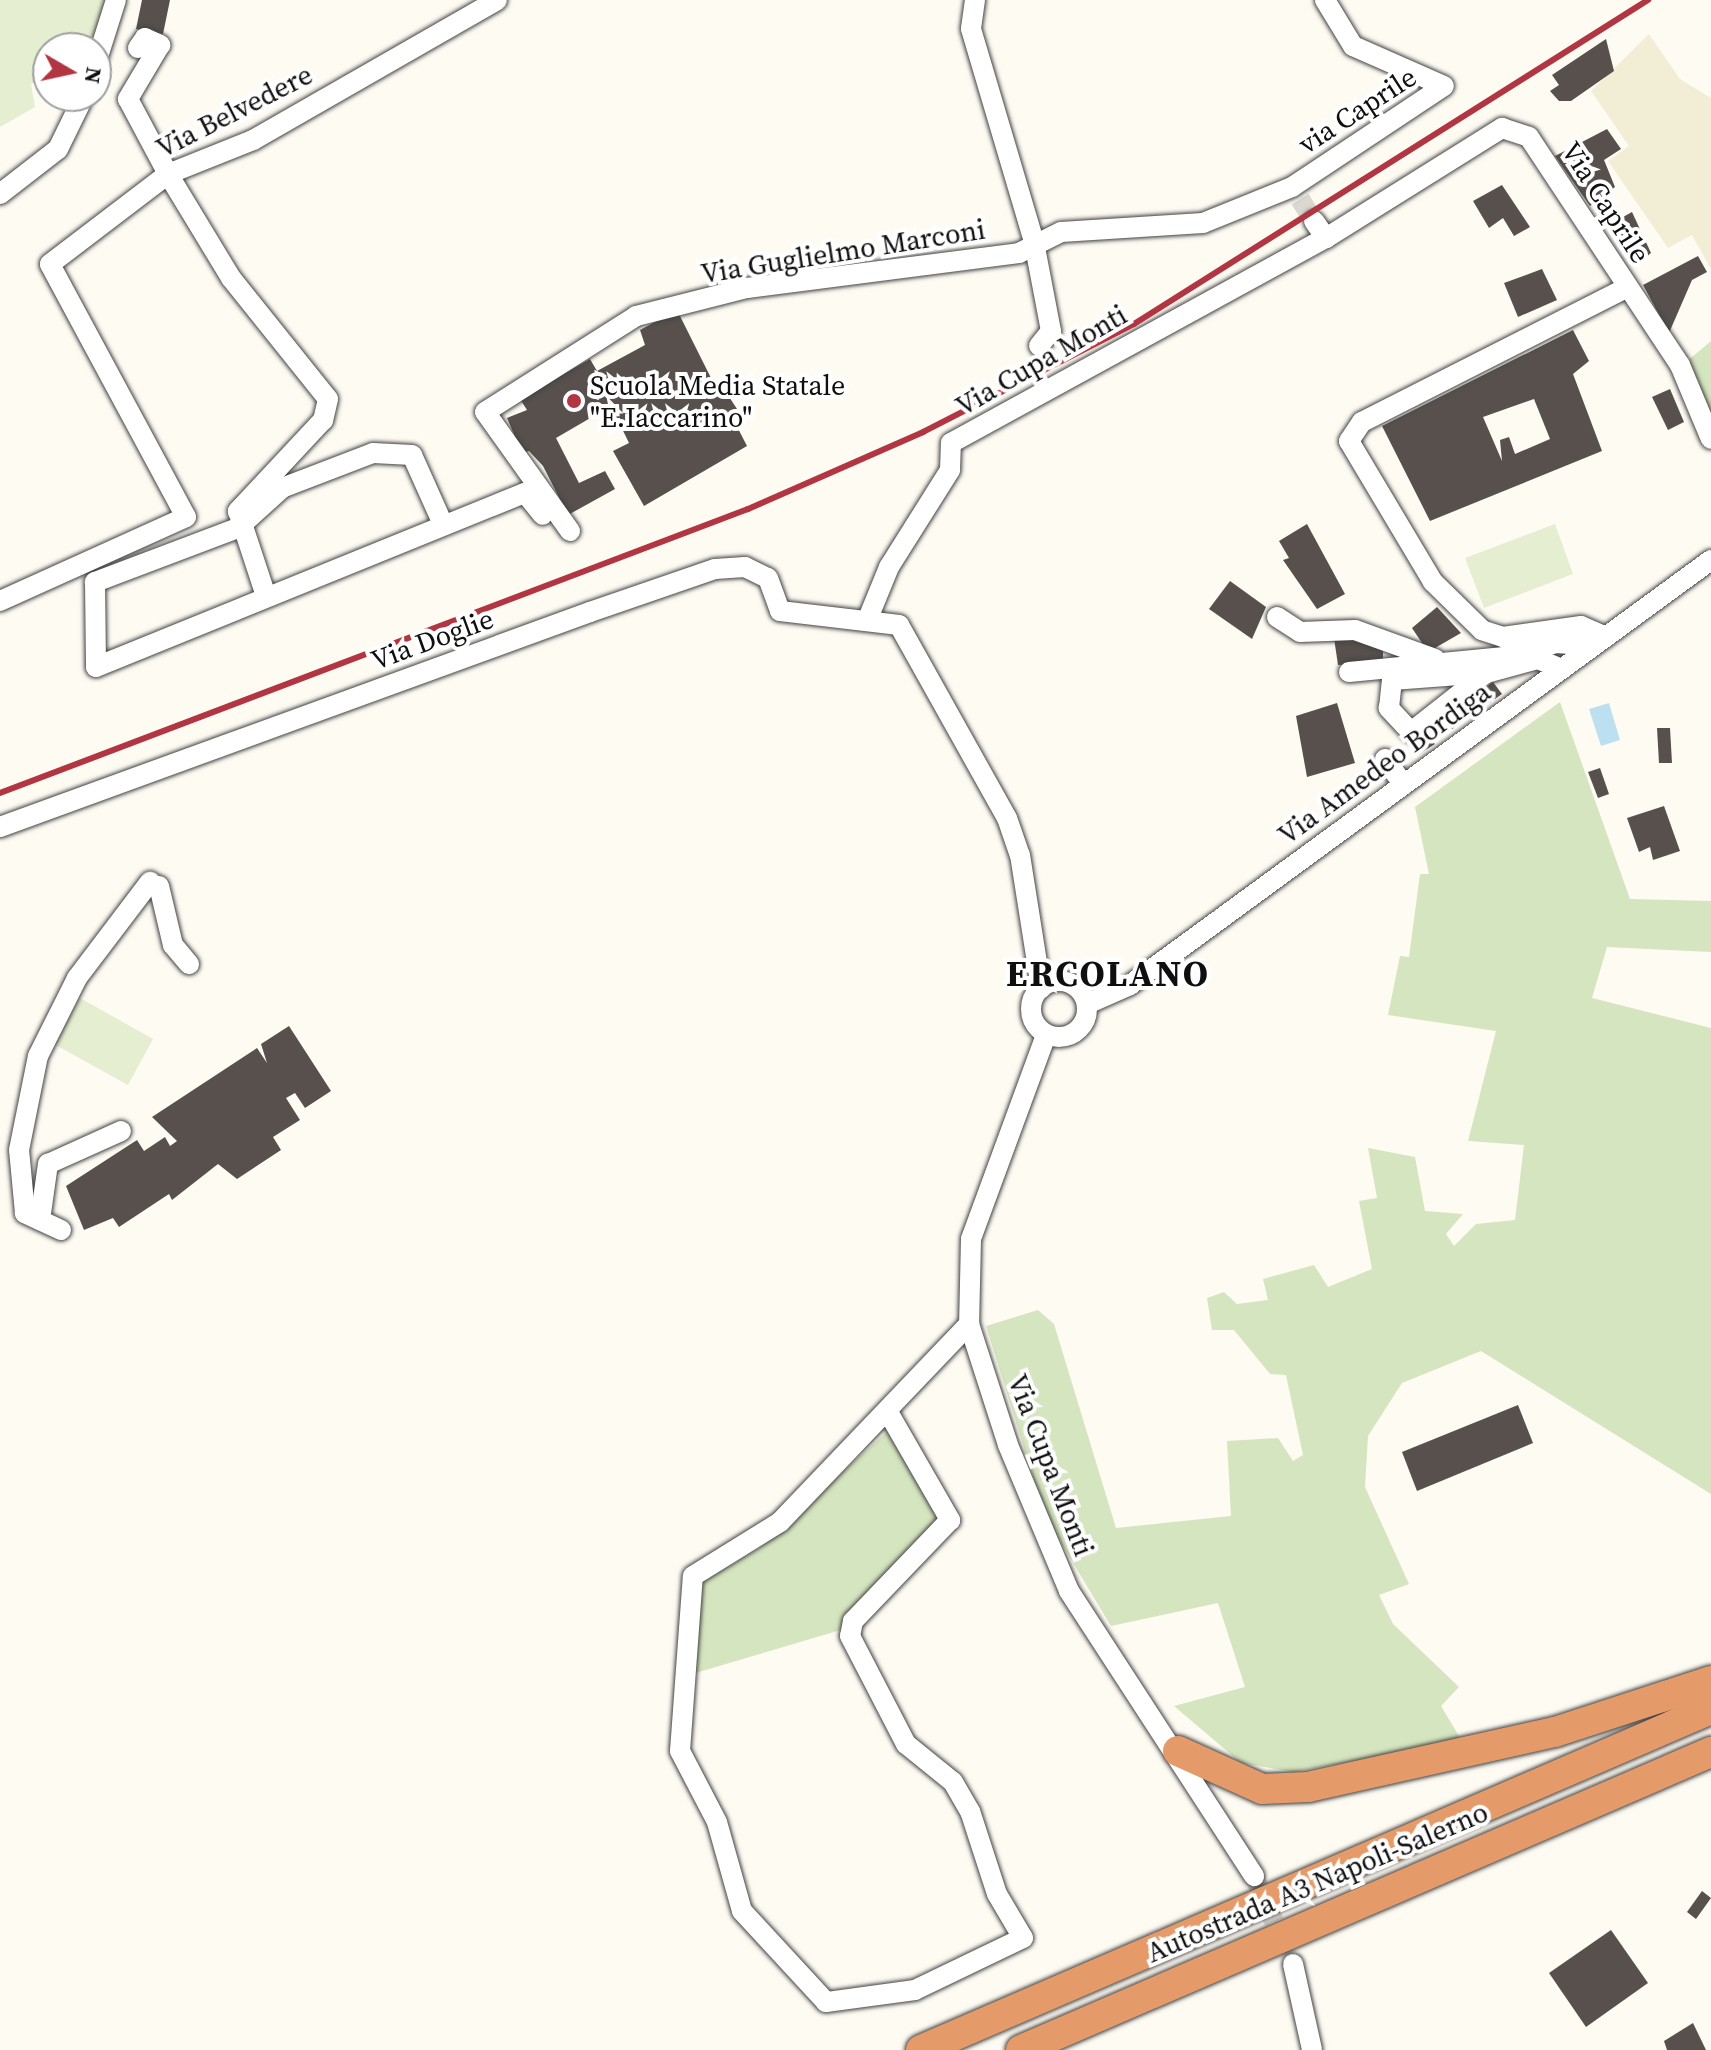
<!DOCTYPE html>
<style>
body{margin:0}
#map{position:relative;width:1711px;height:2050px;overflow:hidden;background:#fefbf3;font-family:"Source Serif 4",serif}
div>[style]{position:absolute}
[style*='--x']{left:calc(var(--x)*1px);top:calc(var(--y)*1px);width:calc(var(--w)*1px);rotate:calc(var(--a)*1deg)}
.farmland>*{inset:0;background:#f2eed5}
.green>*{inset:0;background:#d5e5bf}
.pitch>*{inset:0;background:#e5eed0}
.water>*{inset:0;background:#bde0f0}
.building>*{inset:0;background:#57504d}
.minor-tunnel>*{height:20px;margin-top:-10px;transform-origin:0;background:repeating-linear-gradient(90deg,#dad8d1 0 20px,transparent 0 30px)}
.roads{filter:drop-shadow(0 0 2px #424242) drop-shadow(0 0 2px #424242)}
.minor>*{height:20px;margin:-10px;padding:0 10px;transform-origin:10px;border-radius:10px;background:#fff}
.minor>.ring{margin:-10px;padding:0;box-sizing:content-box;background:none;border:20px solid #fff;border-radius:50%}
.highway>*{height:30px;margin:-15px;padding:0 15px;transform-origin:15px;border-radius:15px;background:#e59b69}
.rail>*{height:6px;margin:-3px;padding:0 3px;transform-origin:3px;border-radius:3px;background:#b23542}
.dots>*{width:22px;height:22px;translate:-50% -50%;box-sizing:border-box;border:4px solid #fff;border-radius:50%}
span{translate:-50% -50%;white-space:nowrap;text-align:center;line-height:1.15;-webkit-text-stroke:8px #fff;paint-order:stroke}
.street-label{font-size:28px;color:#0f0f0f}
.poi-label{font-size:28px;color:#0f0f0f}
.left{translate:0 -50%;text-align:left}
.district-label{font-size:36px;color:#0f0f0f;font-weight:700;letter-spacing:2px}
.north{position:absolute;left:32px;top:32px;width:80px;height:80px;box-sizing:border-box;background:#fff;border:2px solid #9f9f9f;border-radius:50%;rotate:99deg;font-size:22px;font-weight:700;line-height:32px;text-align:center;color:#0f0f0f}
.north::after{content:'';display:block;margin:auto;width:28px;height:36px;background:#b23542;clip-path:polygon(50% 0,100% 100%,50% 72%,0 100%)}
</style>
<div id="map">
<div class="farmland">
<div style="clip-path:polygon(1649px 34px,1680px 79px,1711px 98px,1711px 269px,1692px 235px,1668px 248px,1608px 161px,1629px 146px,1591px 91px)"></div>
</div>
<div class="green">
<div style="clip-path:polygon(1711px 341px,1711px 417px,1686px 362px)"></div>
<div style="clip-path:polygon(1560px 702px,1630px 899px,1711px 901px,1711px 952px,1607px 947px,1592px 998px,1711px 1028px,1711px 1494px,1481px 1351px,1402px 1383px,1368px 1436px,1365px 1487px,1409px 1584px,1379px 1595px,1393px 1624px,1459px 1687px,1441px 1706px,1462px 1741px,1293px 1772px,1241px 1763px,1174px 1706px,1245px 1687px,1218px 1603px,1111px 1626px,1046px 1518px,986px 1326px,1038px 1310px,1054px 1324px,1116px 1528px,1231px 1516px,1227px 1441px,1278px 1438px,1293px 1461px,1303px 1455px,1286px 1375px,1270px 1374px,1234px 1330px,1212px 1330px,1207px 1298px,1224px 1292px,1237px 1304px,1268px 1300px,1263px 1279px,1314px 1265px,1328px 1287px,1372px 1269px,1359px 1201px,1377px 1198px,1368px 1148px,1415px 1157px,1425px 1211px,1463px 1214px,1446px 1234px,1454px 1246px,1476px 1224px,1515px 1220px,1524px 1145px,1468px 1141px,1496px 1031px,1388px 1015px,1400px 956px,1409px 957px,1420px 874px,1429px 874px,1415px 807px)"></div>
<div style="clip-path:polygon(891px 1428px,939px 1519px,844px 1629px,692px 1674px,699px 1584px,760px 1548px)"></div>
</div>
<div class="pitch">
<div style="clip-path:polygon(0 0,107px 0,93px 48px,48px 48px,48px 74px,31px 84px,35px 107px,0 127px)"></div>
<div style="clip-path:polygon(1555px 524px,1573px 574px,1484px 608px,1465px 558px)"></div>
<div style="clip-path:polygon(80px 998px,153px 1039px,128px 1085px,54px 1044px)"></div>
</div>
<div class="water">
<div style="clip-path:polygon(1609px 703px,1620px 740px,1601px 746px,1589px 709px)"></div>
</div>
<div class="building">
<div style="clip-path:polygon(142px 0,170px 0,163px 34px,136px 29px)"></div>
<div style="clip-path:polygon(1606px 39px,1614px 71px,1571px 101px,1559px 101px,1550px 91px,1559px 85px,1552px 75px)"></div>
<div style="clip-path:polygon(1607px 129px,1621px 149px,1604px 160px,1615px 187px,1590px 206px,1555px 156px)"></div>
<div style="clip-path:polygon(1502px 185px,1530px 227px,1514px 236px,1503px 218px,1489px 228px,1473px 201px)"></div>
<div style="clip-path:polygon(1632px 212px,1651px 253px,1636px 265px,1607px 226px)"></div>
<div style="clip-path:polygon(1698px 256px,1707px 272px,1692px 280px,1669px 333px,1643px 285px)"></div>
<div style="clip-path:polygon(1542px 269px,1557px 300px,1518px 317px,1504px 283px)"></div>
<div style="clip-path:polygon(677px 310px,717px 390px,724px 389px,737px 409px,729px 411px,747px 446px,644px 506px,613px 451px,629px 443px,611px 406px,556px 438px,579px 483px,605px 471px,615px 489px,568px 515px,543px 466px,529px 451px,522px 453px,507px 418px,527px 410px,520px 399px,590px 359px,597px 371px,645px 345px,640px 330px)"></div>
<div style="clip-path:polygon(evenodd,1573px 330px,1589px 361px,1573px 374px,1602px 451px,1430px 521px,1382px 426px,1573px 330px,1534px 399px,1550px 439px,1515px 454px,1509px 437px,1500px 440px,1502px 461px,1483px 417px,1534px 399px)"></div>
<div style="clip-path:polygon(1670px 389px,1684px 422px,1668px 430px,1652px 397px)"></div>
<div style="clip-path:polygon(1307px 524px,1345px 594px,1317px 609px,1283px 560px,1289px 558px,1279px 541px)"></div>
<div style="clip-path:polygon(1230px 581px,1266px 607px,1252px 639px,1209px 609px)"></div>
<div style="clip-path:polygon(1437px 607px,1461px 633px,1428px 652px,1412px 628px)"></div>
<div style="clip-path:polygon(1334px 638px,1383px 641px,1383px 663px,1338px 665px)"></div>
<div style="clip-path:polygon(1493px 682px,1502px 694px,1451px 730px,1443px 719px)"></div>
<div style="clip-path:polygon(1337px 703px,1355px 763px,1307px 777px,1296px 716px)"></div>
<div style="clip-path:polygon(1657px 728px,1670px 728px,1672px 763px,1659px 763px)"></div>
<div style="clip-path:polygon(1427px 733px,1435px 744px,1418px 755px,1411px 744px)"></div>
<div style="clip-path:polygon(1600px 768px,1609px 794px,1598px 798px,1588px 772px)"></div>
<div style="clip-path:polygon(1664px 806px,1680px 851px,1653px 860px,1650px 847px,1639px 852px,1627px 818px)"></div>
<div style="clip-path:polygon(289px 1026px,331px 1091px,305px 1108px,295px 1093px,286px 1098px,300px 1120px,273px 1137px,281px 1150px,237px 1179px,218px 1164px,172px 1200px,169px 1194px,119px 1227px,113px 1218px,84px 1230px,66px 1186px,137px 1140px,144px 1151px,165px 1137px,170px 1146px,177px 1141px,152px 1117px,257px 1048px,267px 1063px,261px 1044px)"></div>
<div style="clip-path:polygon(1518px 1405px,1533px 1443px,1417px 1491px,1402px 1452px)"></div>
<div style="clip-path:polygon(1702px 1891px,1711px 1898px,1696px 1919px,1687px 1912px)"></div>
<div style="clip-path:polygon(1611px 1930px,1648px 1983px,1586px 2027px,1549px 1973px)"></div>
<div style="clip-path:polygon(1693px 2023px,1706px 2050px,1667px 2050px,1664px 2041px)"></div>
</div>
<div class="minor-tunnel">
<div style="--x:1300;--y:199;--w:26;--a:58"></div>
<div style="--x:1254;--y:1876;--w:96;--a:66.1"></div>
</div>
<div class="roads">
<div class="minor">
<div style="--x:975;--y:0;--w:29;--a:98"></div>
<div style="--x:971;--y:29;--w:222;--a:73.5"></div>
<div style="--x:1034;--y:242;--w:91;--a:79.2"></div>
<div style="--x:1051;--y:331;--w:19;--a:129"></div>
<div style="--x:1325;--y:0;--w:54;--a:58.7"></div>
<div style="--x:1353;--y:46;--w:99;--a:23.7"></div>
<div style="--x:138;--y:48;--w:12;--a:-55"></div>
<div style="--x:145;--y:38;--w:17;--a:25"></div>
<div style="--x:160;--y:45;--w:63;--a:120.7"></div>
<div style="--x:128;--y:99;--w:85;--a:61.9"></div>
<div style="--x:168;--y:174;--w:122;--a:58.8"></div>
<div style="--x:231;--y:278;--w:155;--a:51.3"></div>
<div style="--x:328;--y:399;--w:22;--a:103"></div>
<div style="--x:323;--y:420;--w:125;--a:133"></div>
<div style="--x:238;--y:511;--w:86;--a:71.8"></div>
<div style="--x:96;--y:63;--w:66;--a:-72.4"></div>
<div style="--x:0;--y:194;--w:73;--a:-37.8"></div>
<div style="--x:58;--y:149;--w:59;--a:-63.9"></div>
<div style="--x:1314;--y:221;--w:21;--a:55"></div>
<div style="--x:1326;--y:238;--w:208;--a:-32"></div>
<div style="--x:1502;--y:128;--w:28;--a:18"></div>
<div style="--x:1529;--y:137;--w:273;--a:56.5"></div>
<div style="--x:1680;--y:365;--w:80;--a:67.3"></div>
<div style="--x:442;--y:522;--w:73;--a:-114.1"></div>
<div style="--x:412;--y:455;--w:39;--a:-177"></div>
<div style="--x:373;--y:453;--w:97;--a:159"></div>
<div style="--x:282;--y:488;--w:59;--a:137.7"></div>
<div style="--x:238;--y:528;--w:153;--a:159.3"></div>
<div style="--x:95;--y:582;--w:85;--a:89.3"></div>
<div style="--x:96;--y:667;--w:463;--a:-22.1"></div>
<div style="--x:525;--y:493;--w:28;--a:51"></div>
<div style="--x:570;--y:531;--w:146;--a:-125.5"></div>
<div style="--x:485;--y:412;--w:179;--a:-32.4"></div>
<div style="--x:636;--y:316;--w:114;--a:-14.2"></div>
<div style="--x:747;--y:288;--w:274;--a:-7.3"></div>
<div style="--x:1019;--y:253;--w:47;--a:-26.6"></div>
<div style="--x:1061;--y:232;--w:142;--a:-3.6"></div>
<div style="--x:1203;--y:223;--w:96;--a:-22"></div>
<div style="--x:1292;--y:187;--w:182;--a:-33.6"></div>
<div style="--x:0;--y:601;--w:204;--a:-24.3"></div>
<div style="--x:186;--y:517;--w:287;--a:-118.3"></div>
<div style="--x:50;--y:264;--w:148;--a:-37.3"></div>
<div style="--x:168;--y:174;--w:92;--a:-21.8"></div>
<div style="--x:253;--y:140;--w:281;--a:-29.8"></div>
<div style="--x:869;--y:616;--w:53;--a:-67.8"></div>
<div style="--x:889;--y:567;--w:115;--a:-57.8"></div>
<div style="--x:950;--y:470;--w:27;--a:-88"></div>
<div style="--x:951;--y:443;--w:427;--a:-28.7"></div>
<div style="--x:1277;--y:617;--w:27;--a:33"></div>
<div style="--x:1300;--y:632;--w:55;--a:-2.1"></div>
<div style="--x:1355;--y:630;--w:85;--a:19.9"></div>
<div style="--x:1606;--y:637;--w:27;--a:-156"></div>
<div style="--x:1581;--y:626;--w:79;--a:172"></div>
<div style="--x:1503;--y:637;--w:22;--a:-162"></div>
<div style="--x:1482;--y:630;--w:69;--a:-135.6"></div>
<div style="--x:1433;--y:582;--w:164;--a:-120.8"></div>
<div style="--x:1349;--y:441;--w:23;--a:-56"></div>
<div style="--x:1362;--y:422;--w:298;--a:-26.9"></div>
<div style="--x:1349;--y:672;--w:156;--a:-5.5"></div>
<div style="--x:1504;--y:657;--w:55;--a:-14.8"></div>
<div style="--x:1557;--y:643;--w:36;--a:5"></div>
<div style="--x:1486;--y:673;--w:95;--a:141.8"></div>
<div style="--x:1411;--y:732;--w:33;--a:-133"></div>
<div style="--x:1389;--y:708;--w:28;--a:-84"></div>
<div style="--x:1392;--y:680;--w:94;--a:-4.3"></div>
<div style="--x:1486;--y:673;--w:54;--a:-15.1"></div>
<div style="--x:1538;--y:659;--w:26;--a:23"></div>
<div style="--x:1385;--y:759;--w:31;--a:54"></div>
<div style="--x:0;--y:827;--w:628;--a:-20.02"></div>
<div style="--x:590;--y:612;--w:132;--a:-19"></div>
<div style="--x:715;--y:569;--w:30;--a:-4"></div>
<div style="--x:745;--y:567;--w:25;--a:26"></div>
<div style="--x:768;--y:578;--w:35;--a:70"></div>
<div style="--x:780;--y:611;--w:120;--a:6.7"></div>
<div style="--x:899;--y:625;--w:221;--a:60.8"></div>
<div style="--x:1007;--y:818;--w:39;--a:71"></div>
<div style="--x:1020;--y:855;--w:135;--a:81"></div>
<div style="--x:159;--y:886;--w:61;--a:76.7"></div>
<div style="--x:173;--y:945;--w:25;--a:50"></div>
<div class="ring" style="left:1031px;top:981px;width:36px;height:36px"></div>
<div style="--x:1087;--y:1004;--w:47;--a:-23.8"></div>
<div style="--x:1130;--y:985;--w:720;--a:-36.19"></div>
<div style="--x:1046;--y:1035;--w:217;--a:110.2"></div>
<div style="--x:971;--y:1239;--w:85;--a:91.3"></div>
<div style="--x:969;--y:1324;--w:127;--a:72.1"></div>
<div style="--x:1008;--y:1445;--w:158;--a:67.3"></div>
<div style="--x:1069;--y:1591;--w:340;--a:57"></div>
<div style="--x:40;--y:1220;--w:57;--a:-81.9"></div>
<div style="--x:48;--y:1164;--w:80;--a:-24.3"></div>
<div style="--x:61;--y:1230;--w:40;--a:-155"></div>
<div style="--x:25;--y:1213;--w:63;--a:-95.4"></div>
<div style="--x:19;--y:1150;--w:96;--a:-78.6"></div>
<div style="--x:38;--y:1056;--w:87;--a:-63.4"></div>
<div style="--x:77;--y:978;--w:121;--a:-52.8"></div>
<div style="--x:888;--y:1412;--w:125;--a:60.1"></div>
<div style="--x:950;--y:1520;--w:140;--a:133.8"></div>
<div style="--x:853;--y:1621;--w:15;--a:101"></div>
<div style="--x:850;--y:1636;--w:122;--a:62.6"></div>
<div style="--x:906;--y:1744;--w:60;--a:39"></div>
<div style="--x:953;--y:1782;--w:34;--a:60"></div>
<div style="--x:970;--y:1811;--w:87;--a:72"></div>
<div style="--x:997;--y:1894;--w:51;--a:59.4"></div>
<div style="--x:1023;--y:1938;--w:120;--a:154.3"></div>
<div style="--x:915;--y:1990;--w:90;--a:172.3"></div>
<div style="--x:826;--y:2002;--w:124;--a:-132.7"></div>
<div style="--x:742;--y:1911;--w:92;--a:-105.7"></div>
<div style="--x:717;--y:1822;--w:80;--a:-117.5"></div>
<div style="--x:680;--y:1751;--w:175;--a:-85.8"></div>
<div style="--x:693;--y:1576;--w:102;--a:-31.8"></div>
<div style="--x:780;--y:1522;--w:274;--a:-46.3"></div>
<div style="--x:1293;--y:1964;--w:88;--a:77.5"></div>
</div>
<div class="highway">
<div style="--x:1178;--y:1751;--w:92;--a:24.3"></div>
<div style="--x:1262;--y:1789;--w:46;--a:-2.5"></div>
<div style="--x:1308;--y:1787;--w:253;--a:-12.6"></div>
<div style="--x:1555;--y:1732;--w:164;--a:-18.1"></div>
<div style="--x:921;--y:2050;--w:860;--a:-23.35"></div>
<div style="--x:1021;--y:2050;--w:752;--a:-23.36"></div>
</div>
</div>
<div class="rail">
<div style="--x:0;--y:793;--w:800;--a:-20.79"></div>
<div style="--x:748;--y:509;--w:191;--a:-23.7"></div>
<div style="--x:923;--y:432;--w:237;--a:-27.1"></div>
<div style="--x:1134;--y:324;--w:608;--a:-32.23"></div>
</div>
<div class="dots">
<div style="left:574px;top:401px;background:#b23542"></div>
</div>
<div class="street-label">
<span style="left:1357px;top:110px;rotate:-33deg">via Caprile</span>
<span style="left:234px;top:111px;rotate:-27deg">Via Belvedere</span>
<span style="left:1606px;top:202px;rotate:57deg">Via Caprile</span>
<span style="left:843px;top:251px;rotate:-9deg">Via Guglielmo Marconi</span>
<span style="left:1041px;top:360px;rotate:-30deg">Via Cupa Monti</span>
<span style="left:432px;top:639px;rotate:-20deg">Via Doglie</span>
<span style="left:1384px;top:763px;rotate:-36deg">Via Amedeo Bordiga</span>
<span style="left:1051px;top:1465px;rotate:69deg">Via Cupa Monti</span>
<span style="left:1317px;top:1882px;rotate:-23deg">Autostrada A3 Napoli-Salerno</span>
</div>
<div class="poi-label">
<span class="left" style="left:590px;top:401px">Scuola Media Statale<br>"E.Iaccarino"</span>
</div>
<div class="district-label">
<span style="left:1108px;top:974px">ERCOLANO</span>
</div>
<div class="north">N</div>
</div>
